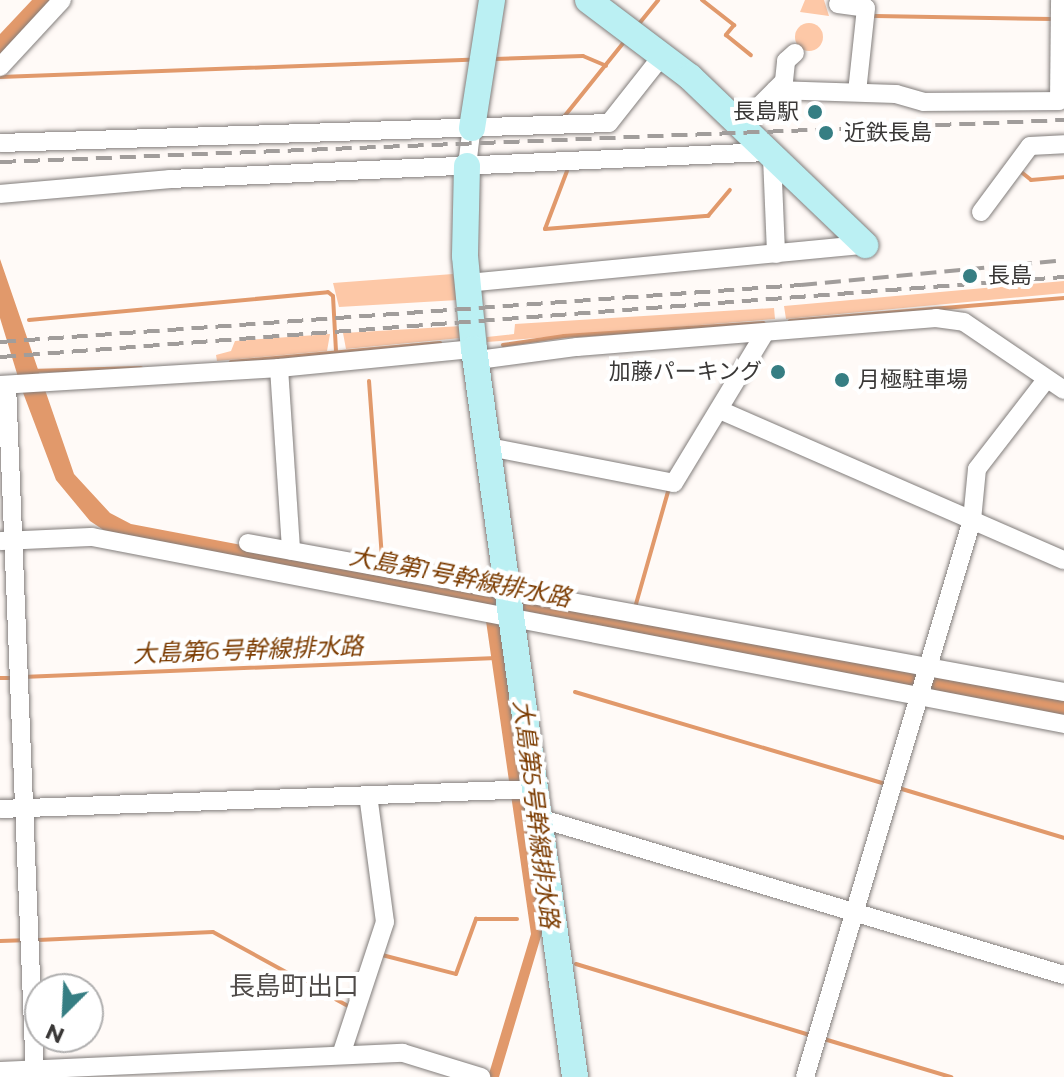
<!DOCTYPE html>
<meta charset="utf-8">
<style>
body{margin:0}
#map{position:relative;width:1064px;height:1077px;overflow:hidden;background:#fffaf7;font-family:Montserrat,"Noto Sans JP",sans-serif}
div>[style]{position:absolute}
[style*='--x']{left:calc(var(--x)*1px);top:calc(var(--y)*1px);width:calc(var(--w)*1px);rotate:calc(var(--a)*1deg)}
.green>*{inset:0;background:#fdc8a7}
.round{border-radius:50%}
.water>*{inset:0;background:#e1996b}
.stream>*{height:4px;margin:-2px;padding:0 2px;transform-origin:2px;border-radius:2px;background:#e1996b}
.roads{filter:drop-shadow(0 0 2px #827d7b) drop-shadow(0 0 2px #827d7b)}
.street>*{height:18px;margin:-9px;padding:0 9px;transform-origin:9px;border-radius:9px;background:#fff}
.secondary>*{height:26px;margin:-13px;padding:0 13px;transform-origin:13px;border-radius:13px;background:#bbf0f3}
.rail>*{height:4px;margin-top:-2px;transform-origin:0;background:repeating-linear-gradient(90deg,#a19d9b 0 16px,transparent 0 24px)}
.dots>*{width:22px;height:22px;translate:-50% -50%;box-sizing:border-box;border:4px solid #fff;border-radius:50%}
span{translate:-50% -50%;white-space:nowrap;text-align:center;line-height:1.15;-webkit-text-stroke:8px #fff;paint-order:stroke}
.poi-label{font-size:22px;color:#3a3837}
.right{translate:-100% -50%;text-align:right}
.left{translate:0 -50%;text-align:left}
.water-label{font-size:24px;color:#7b3b00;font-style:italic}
.quarter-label{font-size:26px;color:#4f4b49}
.north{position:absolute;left:24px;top:973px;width:80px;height:80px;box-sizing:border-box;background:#fff;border:2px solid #b0afaf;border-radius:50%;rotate:204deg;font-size:22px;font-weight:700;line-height:32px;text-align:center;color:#3a3837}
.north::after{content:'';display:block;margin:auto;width:28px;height:36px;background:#367e83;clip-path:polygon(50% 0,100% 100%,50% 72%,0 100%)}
</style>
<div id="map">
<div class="green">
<div style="clip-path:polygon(805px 0,824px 0,829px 16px,800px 12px)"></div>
<div class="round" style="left:795px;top:23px;width:28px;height:28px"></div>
<div style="clip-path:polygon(453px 274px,458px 300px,339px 307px,333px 283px)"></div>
<div style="clip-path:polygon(1064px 281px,1064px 293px,786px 319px,784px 306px)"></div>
<div style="clip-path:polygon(774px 308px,775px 319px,487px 342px,487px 337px,514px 334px,515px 324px)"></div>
<div style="clip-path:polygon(462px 326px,461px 338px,346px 349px,343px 333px)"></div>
<div style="clip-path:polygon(330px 334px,327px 351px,217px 361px,216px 355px,231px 351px,235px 341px)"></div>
</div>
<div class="water">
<div style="clip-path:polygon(32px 0,56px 0,0 59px,0 34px)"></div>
<div style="clip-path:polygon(0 259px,74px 474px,110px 513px,131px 524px,1064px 701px,1064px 716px,520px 610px,542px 933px,499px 1077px,488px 1077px,531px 934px,484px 607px,111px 535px,90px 521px,56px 480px,22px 390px,0 318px)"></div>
</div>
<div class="stream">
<div style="--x:702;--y:0;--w:41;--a:38"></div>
<div style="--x:734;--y:25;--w:13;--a:129"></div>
<div style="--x:726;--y:35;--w:32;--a:39"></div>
<div style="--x:875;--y:16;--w:177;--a:1"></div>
<div style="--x:638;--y:25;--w:32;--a:-51"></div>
<div style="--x:494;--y:59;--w:89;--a:-1.9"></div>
<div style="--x:583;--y:56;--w:25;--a:23"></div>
<div style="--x:0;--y:77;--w:469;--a:-2.1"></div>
<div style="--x:563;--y:118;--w:99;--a:-51.2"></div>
<div style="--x:567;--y:171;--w:62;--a:110.8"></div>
<div style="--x:545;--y:229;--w:164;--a:-4.6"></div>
<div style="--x:708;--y:216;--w:34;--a:-50"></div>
<div style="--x:1020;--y:171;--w:14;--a:39"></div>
<div style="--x:1031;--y:180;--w:33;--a:-5"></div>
<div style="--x:29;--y:320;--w:300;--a:-5.3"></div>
<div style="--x:328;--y:292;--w:6;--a:39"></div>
<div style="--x:333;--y:296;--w:56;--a:86.9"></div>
<div style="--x:790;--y:321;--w:275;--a:-4.8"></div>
<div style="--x:503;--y:345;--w:62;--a:-8.4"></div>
<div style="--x:564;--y:336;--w:200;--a:-3.7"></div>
<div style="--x:231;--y:362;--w:210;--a:-5.2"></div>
<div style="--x:30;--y:371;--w:111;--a:-1.5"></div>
<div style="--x:369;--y:381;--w:179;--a:85.8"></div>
<div style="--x:636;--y:604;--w:121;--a:-74.1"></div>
<div style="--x:22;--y:677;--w:475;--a:-2.3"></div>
<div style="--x:0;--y:678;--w:14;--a:0"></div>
<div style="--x:575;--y:692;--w:323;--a:16.5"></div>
<div style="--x:902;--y:789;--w:169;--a:16.8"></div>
<div style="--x:38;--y:940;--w:175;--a:-2.6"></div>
<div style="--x:213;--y:932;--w:156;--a:28.7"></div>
<div style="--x:0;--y:941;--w:23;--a:-2"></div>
<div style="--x:382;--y:955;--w:76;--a:14.4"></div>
<div style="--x:456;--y:974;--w:59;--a:-70"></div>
<div style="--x:476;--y:919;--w:41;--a:0"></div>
<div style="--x:576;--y:964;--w:245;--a:16.9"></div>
<div style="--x:824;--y:1039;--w:133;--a:16.7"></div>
</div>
<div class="roads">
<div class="street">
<div style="--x:838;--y:4;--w:28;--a:8"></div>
<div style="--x:866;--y:8;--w:84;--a:96.1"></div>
<div style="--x:0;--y:67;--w:91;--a:-47.2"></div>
<div style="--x:775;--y:90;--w:121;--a:1.9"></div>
<div style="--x:896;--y:94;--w:29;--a:16"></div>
<div style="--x:924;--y:102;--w:135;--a:-0.4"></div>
<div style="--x:1059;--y:101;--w:101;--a:-89.4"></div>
<div style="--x:742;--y:123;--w:59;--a:-45"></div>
<div style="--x:784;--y:81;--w:20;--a:-84"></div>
<div style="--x:786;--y:61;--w:12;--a:-42"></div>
<div style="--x:0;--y:143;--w:609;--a:-1.88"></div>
<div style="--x:609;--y:123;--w:85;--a:-51.7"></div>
<div style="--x:772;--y:157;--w:97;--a:87.6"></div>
<div style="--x:467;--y:166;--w:38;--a:-83"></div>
<div style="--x:0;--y:194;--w:171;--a:-5"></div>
<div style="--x:170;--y:179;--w:598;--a:-2.59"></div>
<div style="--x:981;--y:212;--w:82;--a:-53.4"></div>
<div style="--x:1030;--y:146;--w:34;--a:-3"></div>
<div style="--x:467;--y:283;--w:400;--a:-5.5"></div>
<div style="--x:478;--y:360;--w:100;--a:-7.5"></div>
<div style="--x:577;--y:347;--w:360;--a:-4.6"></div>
<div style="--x:936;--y:318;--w:28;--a:8"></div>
<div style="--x:964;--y:322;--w:121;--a:34.2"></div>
<div style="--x:279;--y:368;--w:183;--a:86.2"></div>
<div style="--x:0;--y:385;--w:280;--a:-3.5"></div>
<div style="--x:279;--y:368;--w:196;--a:-5.6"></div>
<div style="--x:7;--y:385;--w:693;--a:87.68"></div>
<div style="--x:720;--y:410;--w:375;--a:23.6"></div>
<div style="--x:489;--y:447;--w:188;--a:11"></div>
<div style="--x:674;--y:483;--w:175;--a:-58.8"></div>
<div style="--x:0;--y:541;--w:92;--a:-2.5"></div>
<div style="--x:92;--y:537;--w:990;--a:10.89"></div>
<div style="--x:248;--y:543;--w:829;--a:10.35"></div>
<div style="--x:0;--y:809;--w:535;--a:-2.14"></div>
<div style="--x:539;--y:818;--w:548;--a:16.65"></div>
<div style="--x:341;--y:1055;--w:140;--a:-71.7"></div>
<div style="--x:385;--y:922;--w:128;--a:-97.6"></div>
<div style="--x:0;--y:1071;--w:403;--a:-2.6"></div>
<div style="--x:403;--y:1053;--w:82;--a:17.1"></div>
<div style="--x:805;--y:1077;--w:581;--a:-73.31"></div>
<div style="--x:972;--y:520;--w:51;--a:-84.4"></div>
<div style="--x:977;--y:469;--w:111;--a:-52.3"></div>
</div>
<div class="secondary">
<div style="--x:588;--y:0;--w:128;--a:37"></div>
<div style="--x:690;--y:77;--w:243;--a:43.8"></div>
<div style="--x:472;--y:128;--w:130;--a:-81.1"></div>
<div style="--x:467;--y:166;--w:90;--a:91.3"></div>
<div style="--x:465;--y:256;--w:93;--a:84.5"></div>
<div style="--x:474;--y:349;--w:735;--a:82.1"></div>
</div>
</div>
<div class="rail">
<div style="--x:0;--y:162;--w:1065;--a:-2.26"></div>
<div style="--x:0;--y:342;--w:803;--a:-4.07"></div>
<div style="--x:801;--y:285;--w:264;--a:-5.4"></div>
<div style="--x:0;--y:357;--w:1067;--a:-4.3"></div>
</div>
<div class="dots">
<div style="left:815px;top:112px;background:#367e83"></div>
<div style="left:826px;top:133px;background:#367e83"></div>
<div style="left:970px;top:276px;background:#367e83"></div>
<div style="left:778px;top:372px;background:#367e83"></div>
<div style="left:842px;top:380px;background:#367e83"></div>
</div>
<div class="poi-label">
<span class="right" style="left:799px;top:112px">長島駅</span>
<span class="left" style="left:844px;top:133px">近鉄長島</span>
<span class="left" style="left:988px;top:276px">長島</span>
<span class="right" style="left:762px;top:372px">加藤パーキング</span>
<span class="left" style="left:858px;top:380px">月極駐車場</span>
</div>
<div class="water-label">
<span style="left:460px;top:577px;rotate:11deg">大島第1号幹線排水路</span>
<span style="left:248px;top:650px;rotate:-2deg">大島第6号幹線排水路</span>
<span style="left:536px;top:814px;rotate:83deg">大島第5号幹線排水路</span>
</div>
<div class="quarter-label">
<span style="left:294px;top:987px">長島町出口</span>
</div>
<div class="north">N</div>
</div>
